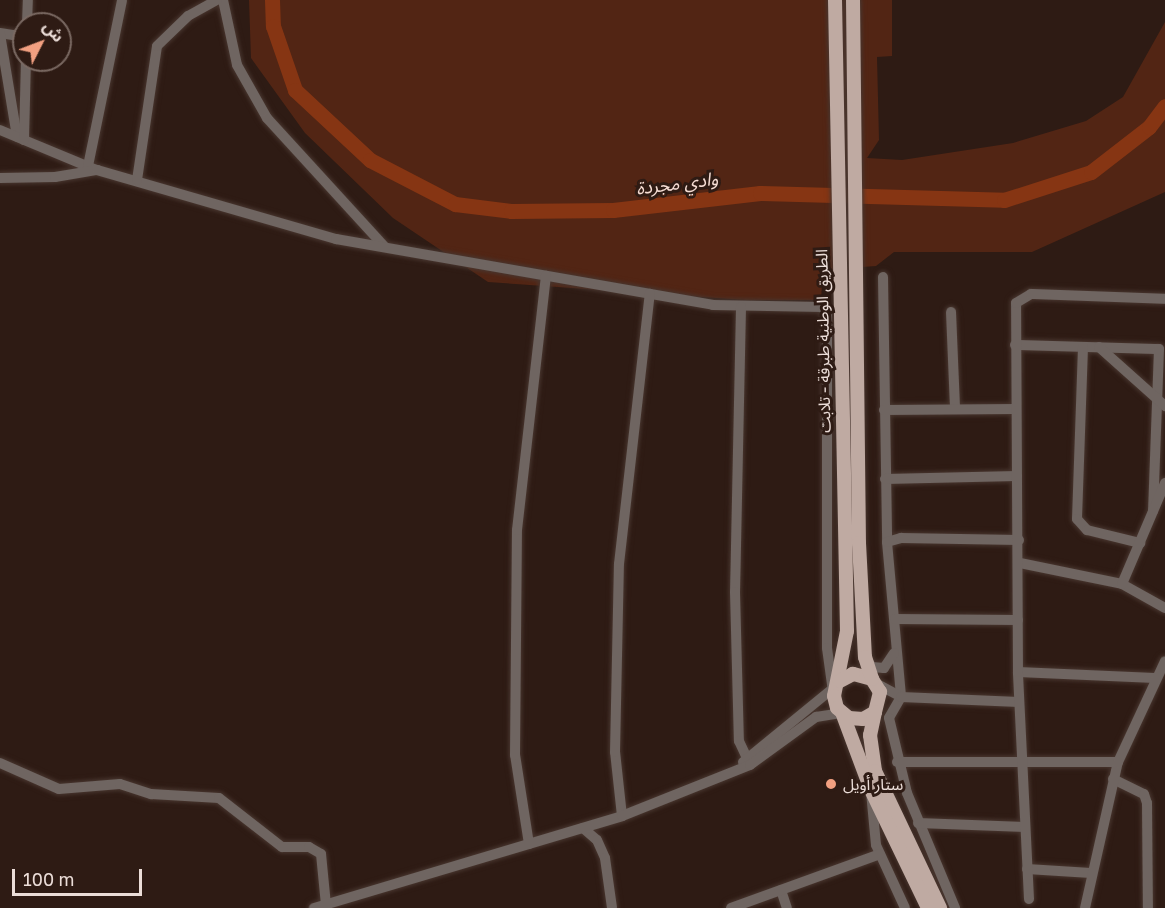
<!DOCTYPE html>
<meta charset="utf-8">
<style>
body{margin:0}
#map{position:relative;width:1165px;height:908px;overflow:hidden;background:#2e1b14;font-family:"Golos Text","Noto Sans Arabic",sans-serif}
div>[style]{position:absolute}
[style*='--x']{left:calc(var(--x)*1px);top:calc(var(--y)*1px);width:calc(var(--w)*1px);rotate:calc(var(--a)*1deg)}
.green>*{inset:0;background:#522514}
.river>*{height:15px;margin:-7.5px;padding:0 7.5px;transform-origin:7.5px;border-radius:7.5px;background:#863513}
.roads{filter:drop-shadow(0 0 2px #48362f) drop-shadow(0 0 2px #48362f)}
.minor>*{height:10px;margin:-5px;padding:0 5px;transform-origin:5px;border-radius:5px;background:#6f6561}
.major>*{height:14px;margin:-7px;padding:0 7px;transform-origin:7px;border-radius:7px;background:#bfaaa2}
.dots>*{width:16px;height:16px;translate:-50% -50%;box-sizing:border-box;border:3px solid #2e1b14;border-radius:50%}
span{translate:-50% -50%;white-space:nowrap;text-align:center;line-height:1.15;-webkit-text-stroke:6px #2e1b14;paint-order:stroke}
.street-label{font-size:16px;color:#ebddd8}
.poi-label{font-size:16px;color:#ebddd8}
.left{translate:0 -50%;text-align:left}
.water-label{font-size:18px;color:#f6ddd4;font-style:italic}
.north{position:absolute;left:12px;top:12px;width:60px;height:60px;box-sizing:border-box;background:#2e1b14;border:2px solid #7a6962;border-radius:50%;rotate:48deg;font-size:16px;font-weight:700;line-height:24px;text-align:center;color:#ebddd8}
.north::after{content:'';display:block;margin:auto;width:21px;height:27px;background:#f2a081;clip-path:polygon(50% 0,100% 100%,50% 72%,0 100%)}
.scale{position:absolute;left:12px;top:869px;width:130px;height:27px;box-sizing:border-box;border:3px solid #ebddd8;border-top:0;padding-left:8px;font-size:18px;line-height:21px;white-space:nowrap;color:#ebddd8;-webkit-text-stroke:4px #2e1b14;paint-order:stroke}
</style>
<div id="map">
<div class="green">
<div style="clip-path:polygon(249px 0,892px 0,892px 56px,877px 57px,879px 140px,867px 158px,902px 160px,1013px 143px,1086px 121px,1123px 97px,1165px 22px,1165px 192px,1032px 252px,894px 252px,876px 266px,823px 270px,821px 300px,744px 300px,488px 282px,393px 218px,305px 133px,251px 58px)"></div>
</div>
<div class="river">
<div style="--x:272;--y:0;--w:26;--a:88"></div>
<div style="--x:273;--y:26;--w:68;--a:71"></div>
<div style="--x:295;--y:90;--w:103;--a:43"></div>
<div style="--x:370;--y:160;--w:96;--a:27.4"></div>
<div style="--x:455;--y:204;--w:56;--a:7.1"></div>
<div style="--x:511;--y:211;--w:102;--a:-0.6"></div>
<div style="--x:613;--y:210;--w:148;--a:-6.6"></div>
<div style="--x:760;--y:193;--w:244;--a:1.6"></div>
<div style="--x:1004;--y:200;--w:91;--a:-17.8"></div>
<div style="--x:1091;--y:172;--w:73;--a:-37.8"></div>
<div style="--x:1149;--y:127;--w:26;--a:-53"></div>
</div>
<div class="roads">
<div class="minor">
<div style="--x:223;--y:0;--w:66;--a:77.8"></div>
<div style="--x:237;--y:65;--w:61;--a:60.5"></div>
<div style="--x:267;--y:118;--w:173;--a:47.6"></div>
<div style="--x:27;--y:24;--w:24;--a:-88"></div>
<div style="--x:0;--y:33;--w:24;--a:9"></div>
<div style="--x:0;--y:34;--w:104;--a:80.6"></div>
<div style="--x:0;--y:130;--w:102;--a:22.5"></div>
<div style="--x:24;--y:140;--w:80;--a:-88.6"></div>
<div style="--x:88;--y:166;--w:169;--a:-78.4"></div>
<div style="--x:0;--y:178;--w:55;--a:-1"></div>
<div style="--x:55;--y:177;--w:43;--a:-9.5"></div>
<div style="--x:97;--y:170;--w:249;--a:16.1"></div>
<div style="--x:336;--y:239;--w:383;--a:9.9"></div>
<div style="--x:713;--y:305;--w:110;--a:1"></div>
<div style="--x:823;--y:307;--w:11;--a:68"></div>
<div style="--x:827;--y:317;--w:331;--a:90"></div>
<div style="--x:827;--y:648;--w:44;--a:82.2"></div>
<div style="--x:137;--y:180;--w:135;--a:-81.5"></div>
<div style="--x:157;--y:46;--w:43;--a:-44.1"></div>
<div style="--x:188;--y:16;--w:33;--a:-29"></div>
<div style="--x:883;--y:277;--w:265;--a:89.1"></div>
<div style="--x:887;--y:542;--w:156;--a:84.8"></div>
<div style="--x:901;--y:697;--w:24;--a:120"></div>
<div style="--x:889;--y:718;--w:77;--a:76.5"></div>
<div style="--x:907;--y:793;--w:125;--a:67.3"></div>
<div style="--x:741;--y:307;--w:285;--a:91.2"></div>
<div style="--x:735;--y:592;--w:149;--a:88.5"></div>
<div style="--x:739;--y:741;--w:26;--a:65"></div>
<div style="--x:951;--y:312;--w:97;--a:87.6"></div>
<div style="--x:1015;--y:345;--w:144;--a:1.6"></div>
<div style="--x:1159;--y:349;--w:162;--a:92.1"></div>
<div style="--x:1083;--y:347;--w:172;--a:92"></div>
<div style="--x:1077;--y:519;--w:15;--a:48"></div>
<div style="--x:1087;--y:530;--w:55;--a:13.8"></div>
<div style="--x:1099;--y:347;--w:89;--a:41.8"></div>
<div style="--x:884;--y:410;--w:132;--a:-0.4"></div>
<div style="--x:885;--y:479;--w:132;--a:-1.3"></div>
<div style="--x:887;--y:542;--w:15;--a:-16"></div>
<div style="--x:901;--y:538;--w:118;--a:1"></div>
<div style="--x:1020;--y:563;--w:104;--a:11.6"></div>
<div style="--x:1122;--y:584;--w:49;--a:29.2"></div>
<div style="--x:1122;--y:584;--w:110;--a:-66.9"></div>
<div style="--x:895;--y:619;--w:123;--a:0.5"></div>
<div style="--x:866;--y:659;--w:10;--a:53"></div>
<div style="--x:872;--y:667;--w:12;--a:5"></div>
<div style="--x:884;--y:668;--w:18;--a:-56"></div>
<div style="--x:1018;--y:672;--w:137;--a:2.5"></div>
<div style="--x:877;--y:684;--w:27;--a:28"></div>
<div style="--x:901;--y:697;--w:118;--a:2.4"></div>
<div style="--x:743;--y:762;--w:120;--a:-39.3"></div>
<div style="--x:897;--y:762;--w:221;--a:0"></div>
<div style="--x:0;--y:763;--w:64;--a:23.8"></div>
<div style="--x:59;--y:789;--w:61;--a:-4.7"></div>
<div style="--x:120;--y:784;--w:33;--a:18"></div>
<div style="--x:151;--y:794;--w:68;--a:3.4"></div>
<div style="--x:219;--y:798;--w:80;--a:37.9"></div>
<div style="--x:282;--y:847;--w:27;--a:0"></div>
<div style="--x:309;--y:847;--w:14;--a:30"></div>
<div style="--x:321;--y:854;--w:51;--a:84.4"></div>
<div style="--x:1113;--y:779;--w:34;--a:26"></div>
<div style="--x:1144;--y:794;--w:9;--a:72"></div>
<div style="--x:1147;--y:803;--w:105;--a:89.5"></div>
<div style="--x:871;--y:792;--w:53;--a:84.6"></div>
<div style="--x:876;--y:845;--w:69;--a:65.3"></div>
<div style="--x:622;--y:816;--w:64;--a:-96.2"></div>
<div style="--x:615;--y:752;--w:188;--a:-88.8"></div>
<div style="--x:619;--y:564;--w:272;--a:-83.5"></div>
<div style="--x:918;--y:823;--w:107;--a:2.1"></div>
<div style="--x:583;--y:828;--w:18;--a:41"></div>
<div style="--x:597;--y:840;--w:20;--a:66"></div>
<div style="--x:605;--y:858;--w:50;--a:82"></div>
<div style="--x:529;--y:844;--w:90;--a:-98.9"></div>
<div style="--x:515;--y:755;--w:225;--a:-89.5"></div>
<div style="--x:517;--y:530;--w:256;--a:-83.5"></div>
<div style="--x:1027;--y:869;--w:64;--a:3.6"></div>
<div style="--x:781;--y:890;--w:19;--a:72"></div>
<div style="--x:1029;--y:899;--w:227;--a:-92.8"></div>
<div style="--x:1018;--y:672;--w:369;--a:-90.3"></div>
<div style="--x:1016;--y:303;--w:17;--a:-31"></div>
<div style="--x:1031;--y:294;--w:134;--a:2.1"></div>
<div style="--x:314;--y:908;--w:321;--a:-16.6"></div>
<div style="--x:622;--y:816;--w:138;--a:-21.7"></div>
<div style="--x:750;--y:765;--w:82;--a:-36"></div>
<div style="--x:816;--y:717;--w:25;--a:-9"></div>
<div style="--x:731;--y:908;--w:158;--a:-19.9"></div>
<div style="--x:1085;--y:908;--w:150;--a:-77.3"></div>
<div style="--x:1118;--y:762;--w:111;--a:-65"></div>
</div>
<div class="major">
<div style="--x:835;--y:0;--w:631;--a:88.91"></div>
<div style="--x:847;--y:631;--w:66;--a:101.3"></div>
<div style="--x:834;--y:696;--w:12;--a:76"></div>
<div style="--x:837;--y:708;--w:16;--a:40"></div>
<div style="--x:849;--y:718;--w:14;--a:4"></div>
<div style="--x:863;--y:719;--w:14;--a:-30"></div>
<div style="--x:875;--y:712;--w:21;--a:-76"></div>
<div style="--x:880;--y:692;--w:15;--a:-122"></div>
<div style="--x:872;--y:679;--w:20;--a:-165"></div>
<div style="--x:853;--y:674;--w:15;--a:152"></div>
<div style="--x:853;--y:0;--w:543;--a:89.37"></div>
<div style="--x:859;--y:543;--w:114;--a:87"></div>
<div style="--x:865;--y:657;--w:23;--a:72"></div>
<div style="--x:875;--y:712;--w:24;--a:102"></div>
<div style="--x:870;--y:735;--w:36;--a:82"></div>
<div style="--x:875;--y:771;--w:152;--a:64.6"></div>
<div style="--x:843;--y:715;--w:80;--a:69.5"></div>
<div style="--x:871;--y:790;--w:131;--a:64.2"></div>
</div>
</div>
<div class="dots">
<div style="left:831px;top:784px;background:#f2a081"></div>
</div>
<div class="street-label">
<span style="left:823px;top:341px;rotate:-91deg">الطريق الوطنية طبرقة - تلابت</span>
</div>
<div class="poi-label">
<span class="left" style="left:843px;top:784px">ستار أويل</span>
</div>
<div class="water-label">
<span style="left:677px;top:183px;rotate:-7deg">وادي مجردة</span>
</div>
<div class="north">ش</div>
<div class="scale">100 m</div>
</div>
